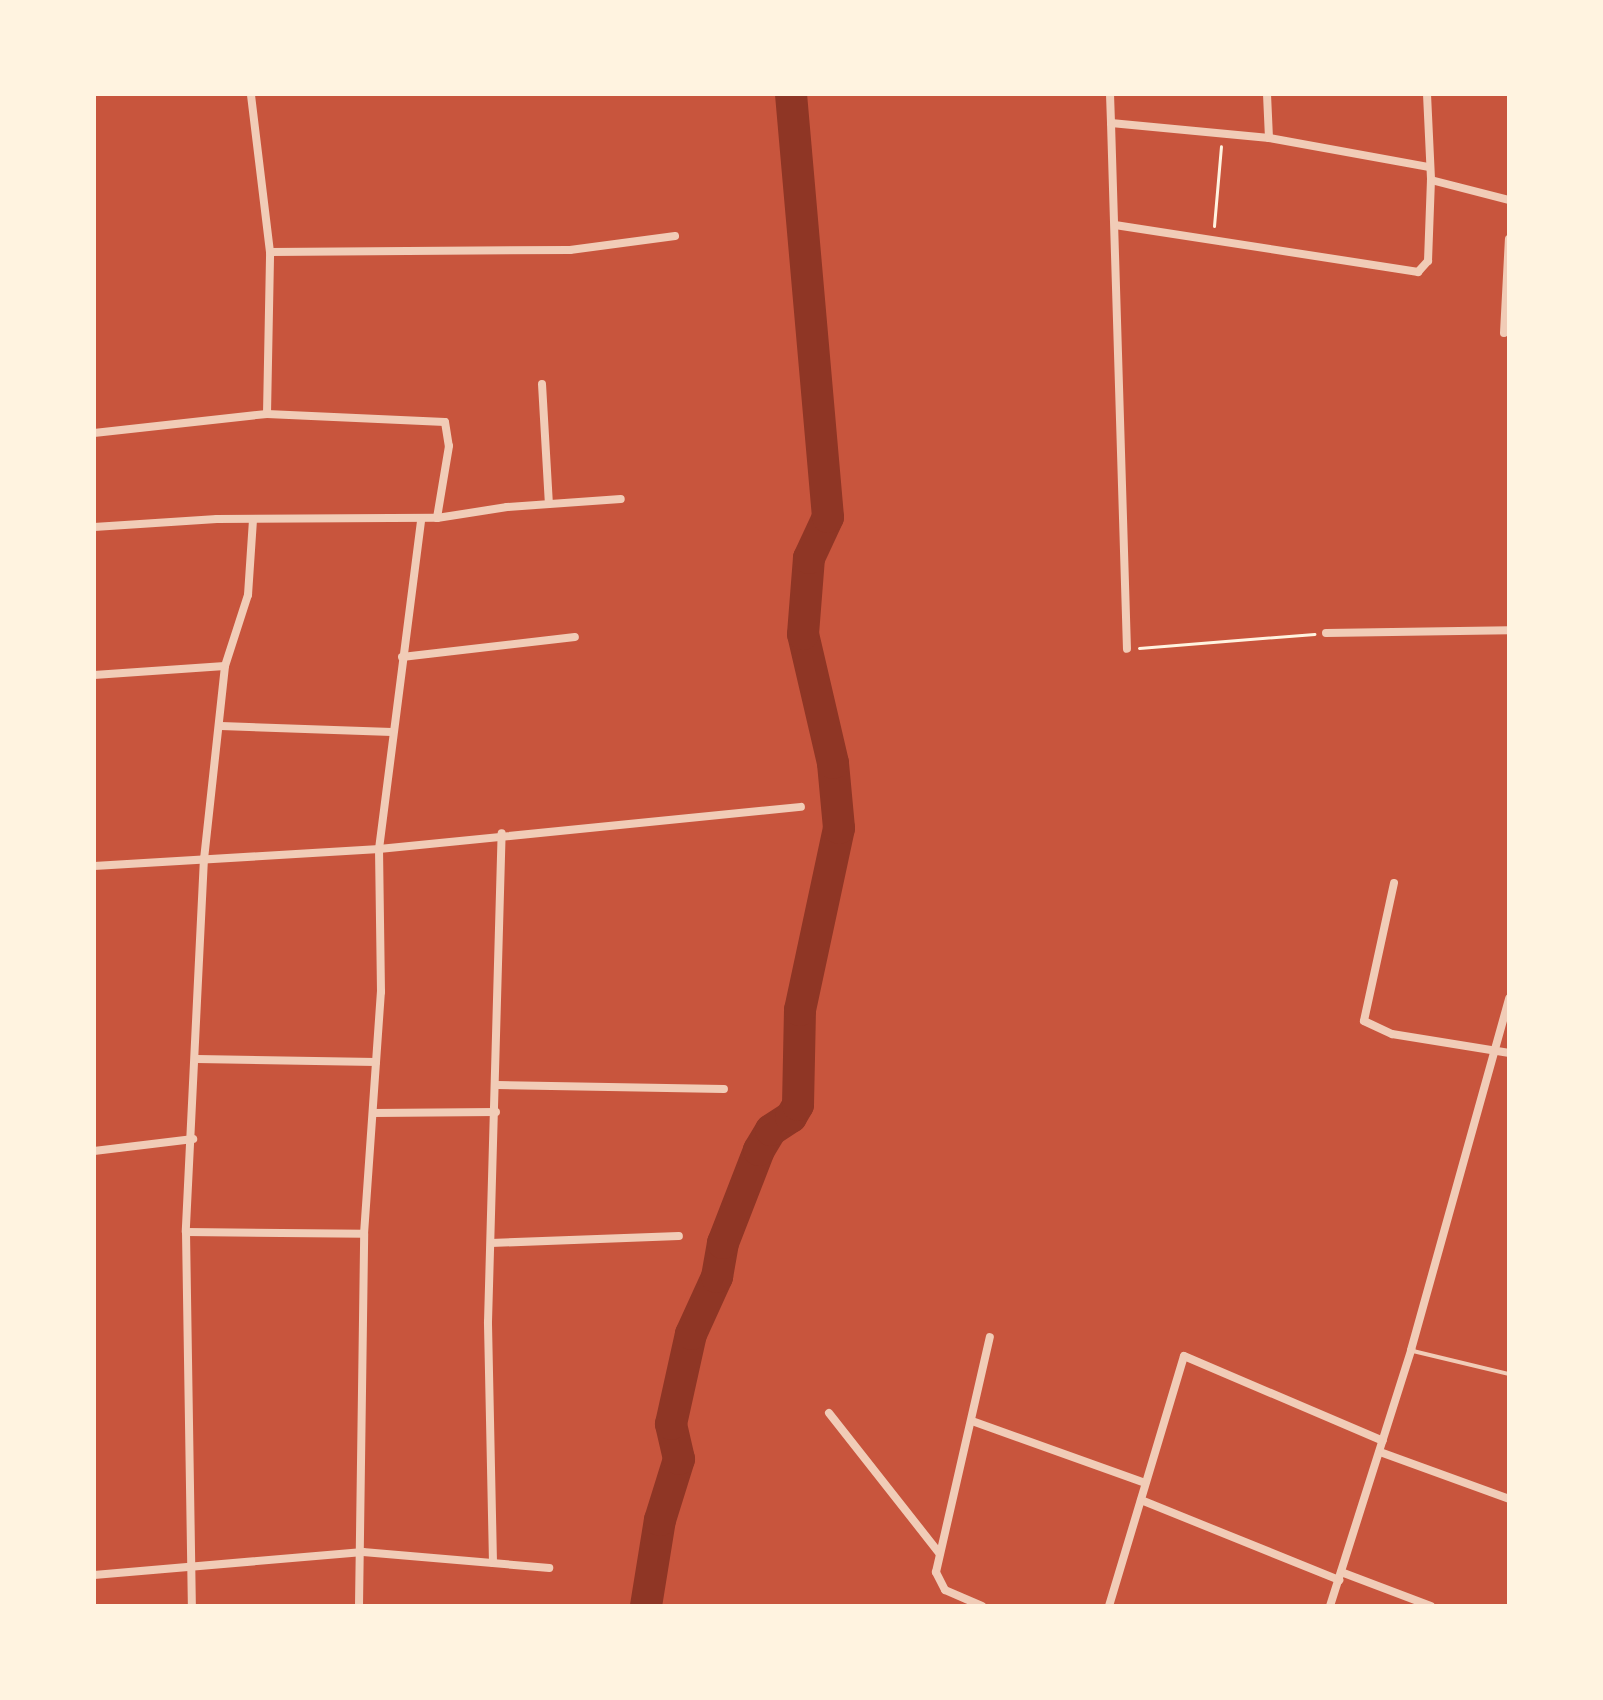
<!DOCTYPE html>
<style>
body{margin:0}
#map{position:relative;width:1603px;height:1700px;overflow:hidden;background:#c8553d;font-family:Barlow,sans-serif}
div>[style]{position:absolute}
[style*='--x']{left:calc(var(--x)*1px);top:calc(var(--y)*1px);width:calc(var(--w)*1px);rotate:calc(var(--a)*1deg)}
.river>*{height:32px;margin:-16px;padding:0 16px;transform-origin:16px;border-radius:16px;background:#8f3625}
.path>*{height:3px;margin:-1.5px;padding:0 1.5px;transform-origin:1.5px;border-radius:1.5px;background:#fff3e0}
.service>*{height:4px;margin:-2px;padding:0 2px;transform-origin:2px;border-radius:2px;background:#f1ccb7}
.minor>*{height:8px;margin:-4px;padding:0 4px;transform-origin:4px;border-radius:4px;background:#f1ccb7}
span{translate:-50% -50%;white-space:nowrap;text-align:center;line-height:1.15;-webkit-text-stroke:8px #fff3e0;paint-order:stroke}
.frame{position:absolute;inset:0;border:96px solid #fff3e0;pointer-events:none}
</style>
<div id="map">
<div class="river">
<div style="--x:646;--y:1606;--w:87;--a:-80.8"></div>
<div style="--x:660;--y:1520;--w:64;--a:-72.7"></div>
<div style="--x:679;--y:1459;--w:36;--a:-103"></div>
<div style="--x:671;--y:1424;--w:92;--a:-77.5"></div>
<div style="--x:691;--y:1334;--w:63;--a:-65.5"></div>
<div style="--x:717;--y:1277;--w:35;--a:-80"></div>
<div style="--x:723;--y:1243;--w:100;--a:-68.8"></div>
<div style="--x:759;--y:1150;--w:23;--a:-59"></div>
<div style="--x:771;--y:1130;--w:24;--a:-33"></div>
<div style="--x:791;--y:1117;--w:14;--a:-60"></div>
<div style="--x:798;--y:1105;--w:95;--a:-88.8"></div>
<div style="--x:800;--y:1010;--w:186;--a:-77.9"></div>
<div style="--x:839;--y:828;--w:65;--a:-95.3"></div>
<div style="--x:833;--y:763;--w:132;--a:-103.1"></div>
<div style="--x:803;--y:634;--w:76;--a:-85.5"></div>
<div style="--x:809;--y:558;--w:45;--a:-65.1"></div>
<div style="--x:828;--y:517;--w:425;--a:-95"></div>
</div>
<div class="path">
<div style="--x:1214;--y:226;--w:80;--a:-85"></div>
<div style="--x:1139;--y:648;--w:176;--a:-4.6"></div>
</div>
<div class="service">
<div style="--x:1413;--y:1351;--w:99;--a:13.5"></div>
</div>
<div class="minor">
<div style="--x:1110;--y:94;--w:29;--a:88"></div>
<div style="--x:1111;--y:123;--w:159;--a:5.4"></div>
<div style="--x:1269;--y:138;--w:163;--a:10.3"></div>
<div style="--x:1267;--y:94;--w:44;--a:87.4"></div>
<div style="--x:1427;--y:94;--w:86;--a:87.3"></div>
<div style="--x:1431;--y:180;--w:81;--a:14.4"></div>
<div style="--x:1111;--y:123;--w:526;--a:88.26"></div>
<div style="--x:1115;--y:225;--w:307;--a:8.8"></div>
<div style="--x:1418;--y:272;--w:15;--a:-48"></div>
<div style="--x:1428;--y:261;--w:81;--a:-87.9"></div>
<div style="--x:270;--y:252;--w:300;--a:-0.4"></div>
<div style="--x:570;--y:250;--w:106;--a:-7.6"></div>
<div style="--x:1504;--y:333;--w:94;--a:-87"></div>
<div style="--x:542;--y:384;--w:120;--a:86.7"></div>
<div style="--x:267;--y:414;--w:178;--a:2.6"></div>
<div style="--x:445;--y:422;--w:24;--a:81"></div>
<div style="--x:449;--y:446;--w:73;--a:99.5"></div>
<div style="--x:94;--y:433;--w:174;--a:-6.3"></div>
<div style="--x:267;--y:414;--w:162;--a:-88.9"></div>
<div style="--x:270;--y:252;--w:159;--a:-96.9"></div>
<div style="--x:94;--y:527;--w:123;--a:-3.7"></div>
<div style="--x:217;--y:519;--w:220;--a:-0.3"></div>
<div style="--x:437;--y:518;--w:71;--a:-8.9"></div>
<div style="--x:507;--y:507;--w:114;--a:-4"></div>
<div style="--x:1326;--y:633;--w:183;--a:-0.9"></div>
<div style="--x:402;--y:657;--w:174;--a:-6.6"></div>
<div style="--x:225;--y:666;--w:75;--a:-72.1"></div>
<div style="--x:248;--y:595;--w:76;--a:-86.2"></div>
<div style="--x:94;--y:675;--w:131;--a:-3.9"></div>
<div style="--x:225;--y:666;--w:193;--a:96.2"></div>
<div style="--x:204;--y:858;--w:374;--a:92.8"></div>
<div style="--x:186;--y:1232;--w:374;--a:89.1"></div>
<div style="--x:221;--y:726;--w:171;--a:2"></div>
<div style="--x:94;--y:866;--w:286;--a:-3.4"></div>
<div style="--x:379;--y:849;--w:424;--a:-5.7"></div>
<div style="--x:1394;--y:883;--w:141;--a:102.3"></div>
<div style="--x:1364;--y:1021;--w:31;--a:25"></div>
<div style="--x:1392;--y:1034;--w:119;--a:9.2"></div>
<div style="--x:197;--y:1059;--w:179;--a:1"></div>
<div style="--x:497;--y:1085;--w:227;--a:1"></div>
<div style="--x:373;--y:1113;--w:123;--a:-0.5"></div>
<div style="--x:94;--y:1151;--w:100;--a:-6.9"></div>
<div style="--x:186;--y:1232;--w:178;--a:0.6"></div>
<div style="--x:491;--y:1243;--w:188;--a:-2.1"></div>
<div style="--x:829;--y:1413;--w:179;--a:51.8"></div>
<div style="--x:972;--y:1421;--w:184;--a:19.7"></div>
<div style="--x:1380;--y:1452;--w:137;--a:20"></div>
<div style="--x:1141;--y:1500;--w:214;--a:22"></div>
<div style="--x:493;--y:1563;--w:241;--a:-91.2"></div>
<div style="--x:488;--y:1322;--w:489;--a:-88.4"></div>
<div style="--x:1341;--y:1572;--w:96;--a:20.7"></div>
<div style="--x:94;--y:1575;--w:270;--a:-4.9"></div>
<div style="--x:363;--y:1552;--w:187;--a:4.9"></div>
<div style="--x:359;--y:1606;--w:372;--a:-89.2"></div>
<div style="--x:364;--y:1234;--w:243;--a:-86"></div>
<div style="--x:381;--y:992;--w:143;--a:-90.8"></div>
<div style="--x:379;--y:849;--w:333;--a:-82.7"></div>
<div style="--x:982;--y:1606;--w:40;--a:-156.6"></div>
<div style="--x:945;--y:1590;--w:20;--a:-117"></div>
<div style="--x:936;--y:1572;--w:241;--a:-77.1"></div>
<div style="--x:1109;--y:1606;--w:261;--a:-73.3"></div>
<div style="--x:1184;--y:1356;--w:216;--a:23.1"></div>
<div style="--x:1330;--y:1606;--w:269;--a:-72.4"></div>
<div style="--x:1411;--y:1350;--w:365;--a:-74.4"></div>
</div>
<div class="frame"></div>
</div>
